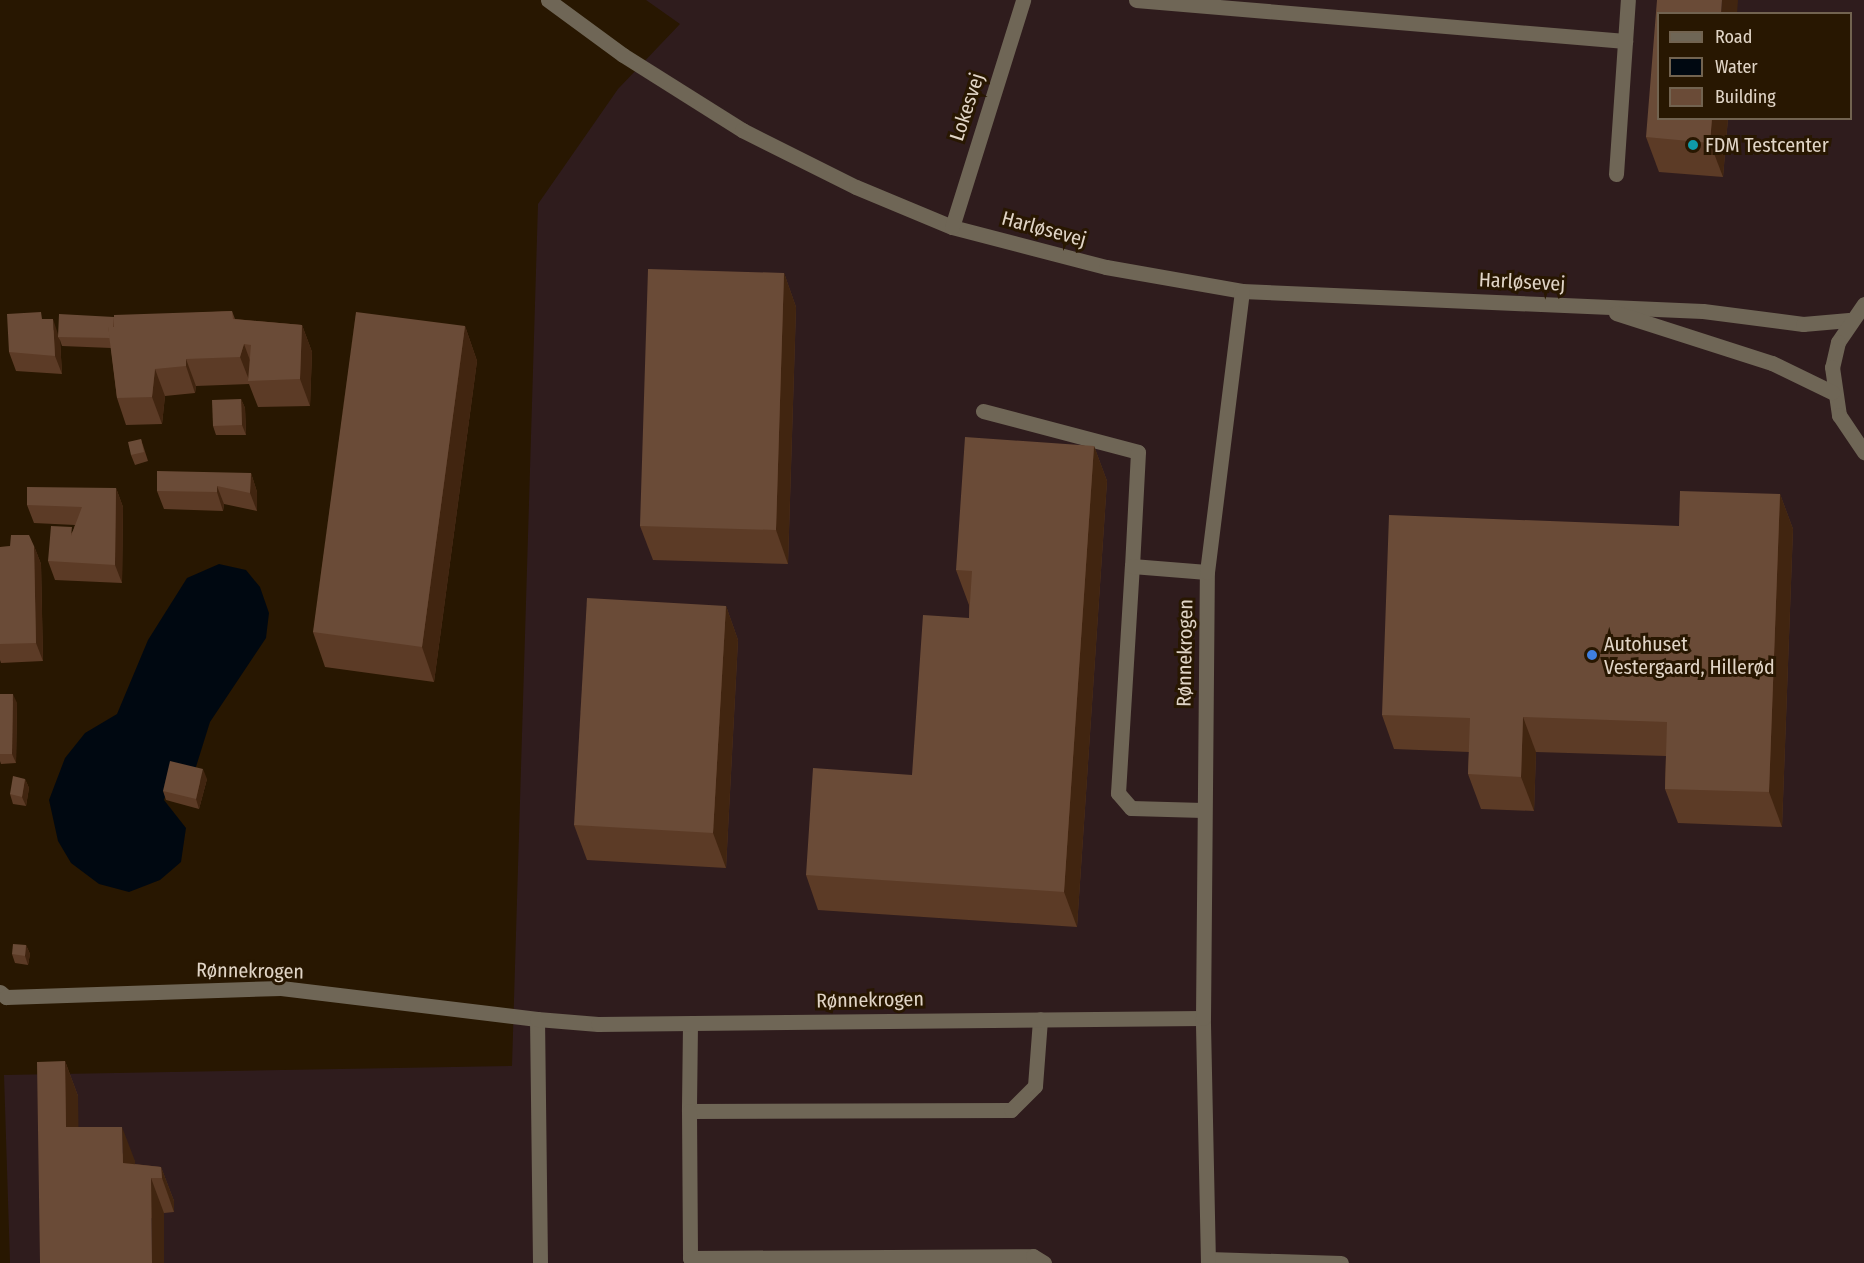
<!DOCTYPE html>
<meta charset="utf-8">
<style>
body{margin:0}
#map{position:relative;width:1864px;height:1263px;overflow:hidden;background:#281701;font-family:"Fira Sans Condensed",sans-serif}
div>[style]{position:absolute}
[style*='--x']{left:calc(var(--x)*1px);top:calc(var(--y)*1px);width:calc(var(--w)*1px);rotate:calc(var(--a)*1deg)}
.industrial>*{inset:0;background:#2f1c1d}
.water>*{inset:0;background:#000811}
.minor>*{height:15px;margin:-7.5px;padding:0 7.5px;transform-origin:7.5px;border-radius:7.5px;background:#6f6656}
.wall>*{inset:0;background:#5c3b26}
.shaded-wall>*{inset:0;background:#412510}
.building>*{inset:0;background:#6a4b37}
.dots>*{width:16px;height:16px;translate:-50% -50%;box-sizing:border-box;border:3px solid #281701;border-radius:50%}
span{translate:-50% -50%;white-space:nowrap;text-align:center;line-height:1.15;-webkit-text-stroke:6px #281701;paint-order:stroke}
.street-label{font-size:20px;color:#e1d5c7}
.poi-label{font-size:20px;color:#e1d5c7}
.left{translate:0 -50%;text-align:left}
.legend{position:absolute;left:1657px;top:12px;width:195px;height:108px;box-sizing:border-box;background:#281701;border:2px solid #726350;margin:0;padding:8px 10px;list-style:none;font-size:18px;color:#e1d5c7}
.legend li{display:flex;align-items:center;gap:12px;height:30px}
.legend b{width:30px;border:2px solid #726350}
</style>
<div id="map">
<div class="industrial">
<div style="clip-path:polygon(evenodd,646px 0,1864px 0,1864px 1263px,10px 1263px,4px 1075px,512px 1066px,538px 204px,618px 89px,680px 24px,646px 0,1658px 14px,1850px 14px,1850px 118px,1658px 118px,1658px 14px)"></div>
</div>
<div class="water">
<div style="clip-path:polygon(219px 564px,246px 570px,260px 587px,269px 613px,266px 638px,210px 722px,195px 770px,175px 763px,164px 800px,186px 828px,181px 862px,160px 880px,129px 892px,99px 884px,71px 863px,58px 841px,49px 800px,65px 758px,85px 733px,117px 714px,148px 640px,187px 578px)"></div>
</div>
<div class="minor">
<div style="--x:548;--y:0;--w:93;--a:36.3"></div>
<div style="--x:623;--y:55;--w:141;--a:32.2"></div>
<div style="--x:742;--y:130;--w:127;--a:26.6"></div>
<div style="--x:856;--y:187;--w:104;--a:22.6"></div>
<div style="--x:952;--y:227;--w:159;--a:14.6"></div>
<div style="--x:1106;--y:267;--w:138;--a:10"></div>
<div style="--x:1242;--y:291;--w:461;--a:2.5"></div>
<div style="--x:1703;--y:311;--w:101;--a:7.4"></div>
<div style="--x:1803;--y:324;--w:46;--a:-5"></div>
<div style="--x:1136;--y:0;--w:491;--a:4.8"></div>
<div style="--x:1616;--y:174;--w:174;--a:-86.1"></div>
<div style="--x:952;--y:227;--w:238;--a:-72.6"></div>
<div style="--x:1864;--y:304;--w:46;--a:124.4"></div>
<div style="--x:1838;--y:342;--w:26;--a:103"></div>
<div style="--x:1832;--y:367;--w:49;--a:81.7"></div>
<div style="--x:1839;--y:415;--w:45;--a:56"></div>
<div style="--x:1616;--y:313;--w:164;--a:17.8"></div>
<div style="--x:1772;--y:363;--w:67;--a:25.8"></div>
<div style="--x:983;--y:411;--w:160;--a:14.8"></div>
<div style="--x:1138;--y:452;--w:114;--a:93"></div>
<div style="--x:1203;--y:810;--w:72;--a:-178.4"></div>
<div style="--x:1131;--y:808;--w:20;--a:-131"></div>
<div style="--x:1118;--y:793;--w:227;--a:-86.5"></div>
<div style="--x:1132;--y:566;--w:75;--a:4.6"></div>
<div style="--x:0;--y:992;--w:8;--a:40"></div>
<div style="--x:6;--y:997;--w:275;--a:-1.9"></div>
<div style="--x:281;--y:988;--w:258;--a:6.9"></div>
<div style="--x:690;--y:1024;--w:87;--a:90.7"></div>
<div style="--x:689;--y:1111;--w:322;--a:-0.2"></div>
<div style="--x:1011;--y:1110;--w:34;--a:-45"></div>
<div style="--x:1035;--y:1086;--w:67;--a:-85.7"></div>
<div style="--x:689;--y:1111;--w:147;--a:89.6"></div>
<div style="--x:690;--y:1258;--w:343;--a:-0.3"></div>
<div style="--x:1033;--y:1256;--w:13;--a:32"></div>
<div style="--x:1208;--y:1259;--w:133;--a:1.7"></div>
<div style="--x:540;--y:1263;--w:244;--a:-90.7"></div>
<div style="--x:537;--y:1019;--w:61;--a:4.7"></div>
<div style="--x:598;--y:1024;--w:605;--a:-0.57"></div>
<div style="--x:1208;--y:1263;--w:245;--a:-91.2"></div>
<div style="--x:1203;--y:1018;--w:446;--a:-89.5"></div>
<div style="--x:1207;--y:572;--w:283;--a:-82.9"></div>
</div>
<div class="wall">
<div style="clip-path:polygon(1659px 118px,1728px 118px,1723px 177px,1659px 172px,1646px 137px)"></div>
<div style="clip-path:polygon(784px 273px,796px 307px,788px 564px,653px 560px,640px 526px)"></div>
<div style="clip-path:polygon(232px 311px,235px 319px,302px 325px,312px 352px,310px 406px,258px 407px,249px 384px,196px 386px,195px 393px,165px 396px,162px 424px,126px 425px,117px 398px,111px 348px,62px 346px,60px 340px,62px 374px,16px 371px,9px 352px,43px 319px,58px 335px,114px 317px)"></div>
<div style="clip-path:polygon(465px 326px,477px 361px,434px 682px,325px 667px,313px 632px)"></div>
<div style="clip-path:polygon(241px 399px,245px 408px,246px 435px,216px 435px,213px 426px)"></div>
<div style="clip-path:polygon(141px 439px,148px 461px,135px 465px,131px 455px)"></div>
<div style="clip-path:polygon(1094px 446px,1107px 481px,1077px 927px,818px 910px,806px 875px,912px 775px,969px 618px,969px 605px,956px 570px)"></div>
<div style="clip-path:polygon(251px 473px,257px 492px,257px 511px,224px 504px,223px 511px,164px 509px,157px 491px)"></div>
<div style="clip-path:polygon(116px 488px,123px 507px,122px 583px,55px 580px,48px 561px,73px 531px,75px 525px,34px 523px,27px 505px)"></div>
<div style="clip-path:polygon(1780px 494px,1793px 529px,1782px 827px,1678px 823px,1665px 789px,1666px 756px,1536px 752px,1534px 811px,1481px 809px,1468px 774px,1469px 752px,1394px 749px,1382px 715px,1679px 526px)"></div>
<div style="clip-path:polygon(34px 546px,41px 564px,43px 661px,1px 663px,0 660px,0 547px)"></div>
<div style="clip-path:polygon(726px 606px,738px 640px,726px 868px,587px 860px,574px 825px)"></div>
<div style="clip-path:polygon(0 694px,17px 703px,16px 763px,1px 764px,0 761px)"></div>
<div style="clip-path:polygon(25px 779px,29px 788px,26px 806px,13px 804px,10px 794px)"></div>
<div style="clip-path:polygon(207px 779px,199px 809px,166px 800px,163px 791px)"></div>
<div style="clip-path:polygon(26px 945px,30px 954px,28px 965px,15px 963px,12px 954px)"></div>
<div style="clip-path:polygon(65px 1061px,78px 1096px,78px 1127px,135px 1161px,135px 1164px,161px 1167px,174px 1201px,174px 1212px,164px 1213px,40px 1263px)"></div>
</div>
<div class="shaded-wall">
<div style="clip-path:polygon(1722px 0,1738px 0,1737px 14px,1721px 14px)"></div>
<div style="clip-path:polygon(1712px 118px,1728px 118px,1723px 177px,1710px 143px)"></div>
<div style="clip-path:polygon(784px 273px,796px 307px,788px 564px,776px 530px)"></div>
<div style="clip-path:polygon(53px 319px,59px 337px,58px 337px,60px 340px,62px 374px,55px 356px)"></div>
<div style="clip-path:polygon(302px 325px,312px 352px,310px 406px,300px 379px)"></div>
<div style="clip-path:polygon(465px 326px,477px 361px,434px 682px,422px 647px)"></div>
<div style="clip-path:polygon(244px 344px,254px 371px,249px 380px,240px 357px)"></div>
<div style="clip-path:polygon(186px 359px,196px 386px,195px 393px,186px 366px)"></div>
<div style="clip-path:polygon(155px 369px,165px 396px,162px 424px,152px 397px)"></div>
<div style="clip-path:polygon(241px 399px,245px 408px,246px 435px,242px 425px)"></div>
<div style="clip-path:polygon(1094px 446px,1107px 481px,1077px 927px,1064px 892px)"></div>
<div style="clip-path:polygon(251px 473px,257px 492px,257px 511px,250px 493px)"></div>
<div style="clip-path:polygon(217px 486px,224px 504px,223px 511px,217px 492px)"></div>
<div style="clip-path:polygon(116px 488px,123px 507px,122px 583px,115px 565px)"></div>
<div style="clip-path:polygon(1780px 494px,1793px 529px,1782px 827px,1769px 792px)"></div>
<div style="clip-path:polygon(34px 546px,41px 564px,43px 661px,36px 643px)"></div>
<div style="clip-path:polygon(726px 606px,738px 640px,726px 868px,713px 833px)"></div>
<div style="clip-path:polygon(13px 694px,17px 703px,16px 763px,12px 754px)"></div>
<div style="clip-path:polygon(1523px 717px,1536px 752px,1534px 811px,1521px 777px)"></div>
<div style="clip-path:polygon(203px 769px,207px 779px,199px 809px,196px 799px)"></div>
<div style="clip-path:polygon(25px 779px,29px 788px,26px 806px,22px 797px)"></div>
<div style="clip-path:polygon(26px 945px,30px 954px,28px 965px,25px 956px)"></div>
<div style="clip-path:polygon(65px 1061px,78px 1096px,79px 1162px,66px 1127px)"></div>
<div style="clip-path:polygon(122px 1127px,135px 1161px,135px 1198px,123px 1163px)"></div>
<div style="clip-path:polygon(161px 1167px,174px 1201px,174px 1212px,162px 1178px)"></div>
<div style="clip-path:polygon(151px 1178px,164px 1213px,164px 1263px,152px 1263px)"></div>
</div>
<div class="building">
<div style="clip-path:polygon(1657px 0,1722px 0,1721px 14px,1659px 14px,1659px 118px,1712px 118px,1710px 143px,1646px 137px)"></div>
<div style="clip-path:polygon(648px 269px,784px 273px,776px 530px,640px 526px)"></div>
<div style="clip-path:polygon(232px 311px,233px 319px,302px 325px,300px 379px,248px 381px,251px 345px,244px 344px,240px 357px,186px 359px,186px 366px,155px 369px,152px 397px,117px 398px,108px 327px,114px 327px,114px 315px)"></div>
<div style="clip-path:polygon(41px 312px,42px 319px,53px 319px,55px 356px,9px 352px,7px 314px)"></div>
<div style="clip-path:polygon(356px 312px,465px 326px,422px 647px,313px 632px)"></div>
<div style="clip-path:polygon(59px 314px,114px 317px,113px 327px,108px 327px,110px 338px,58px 337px)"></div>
<div style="clip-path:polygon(241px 399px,242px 425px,213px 426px,212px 400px)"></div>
<div style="clip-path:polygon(965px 437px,1094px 446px,1064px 892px,806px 875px,813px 768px,912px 775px,923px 615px,969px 618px,972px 571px,956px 570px)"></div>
<div style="clip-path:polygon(141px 439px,144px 452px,131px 455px,128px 442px)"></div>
<div style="clip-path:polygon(157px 471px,251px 473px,250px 493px,217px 486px,217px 492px,157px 491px)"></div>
<div style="clip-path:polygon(27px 487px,116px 488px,115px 565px,48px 561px,51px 526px,72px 527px,71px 536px,82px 507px,27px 505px)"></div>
<div style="clip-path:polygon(1680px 491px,1780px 494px,1769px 792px,1665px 789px,1667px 722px,1523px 717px,1521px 777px,1468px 774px,1470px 718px,1382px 715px,1389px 515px,1679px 526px)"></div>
<div style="clip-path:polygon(11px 535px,29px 535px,34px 546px,36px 643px,0 644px,0 547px,10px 546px)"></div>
<div style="clip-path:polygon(587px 598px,726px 606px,713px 833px,574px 825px)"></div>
<div style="clip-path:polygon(0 694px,13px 694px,12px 754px,0 754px)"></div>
<div style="clip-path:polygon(170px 761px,203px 769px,196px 799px,163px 791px)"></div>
<div style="clip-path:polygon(13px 776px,25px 779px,22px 797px,10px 794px)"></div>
<div style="clip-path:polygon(13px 944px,26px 945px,25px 956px,12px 954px)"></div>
<div style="clip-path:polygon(65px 1061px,66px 1127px,122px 1127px,123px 1163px,161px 1167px,162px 1178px,151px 1178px,152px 1263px,40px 1263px,37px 1062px)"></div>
</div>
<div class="dots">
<div style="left:1693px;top:145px;background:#0f9aa8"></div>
<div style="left:1592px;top:655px;background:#3f7fe0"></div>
</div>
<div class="street-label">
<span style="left:967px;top:107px;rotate:-72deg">Lokesvej</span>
<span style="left:1044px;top:229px;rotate:15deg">Harløsevej</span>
<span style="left:1522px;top:282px;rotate:3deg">Harløsevej</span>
<span style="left:1185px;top:653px;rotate:-89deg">Rønnekrogen</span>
<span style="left:250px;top:971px;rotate:1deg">Rønnekrogen</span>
<span style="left:870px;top:1000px;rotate:-1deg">Rønnekrogen</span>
</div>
<div class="poi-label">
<span class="left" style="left:1705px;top:145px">FDM Testcenter</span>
<span class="left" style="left:1604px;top:656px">Autohuset<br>Vestergaard, Hillerød</span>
</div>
<ul class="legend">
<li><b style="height:8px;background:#6f6656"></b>Road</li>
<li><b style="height:16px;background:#000811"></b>Water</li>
<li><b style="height:16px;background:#6a4b37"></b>Building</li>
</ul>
</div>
